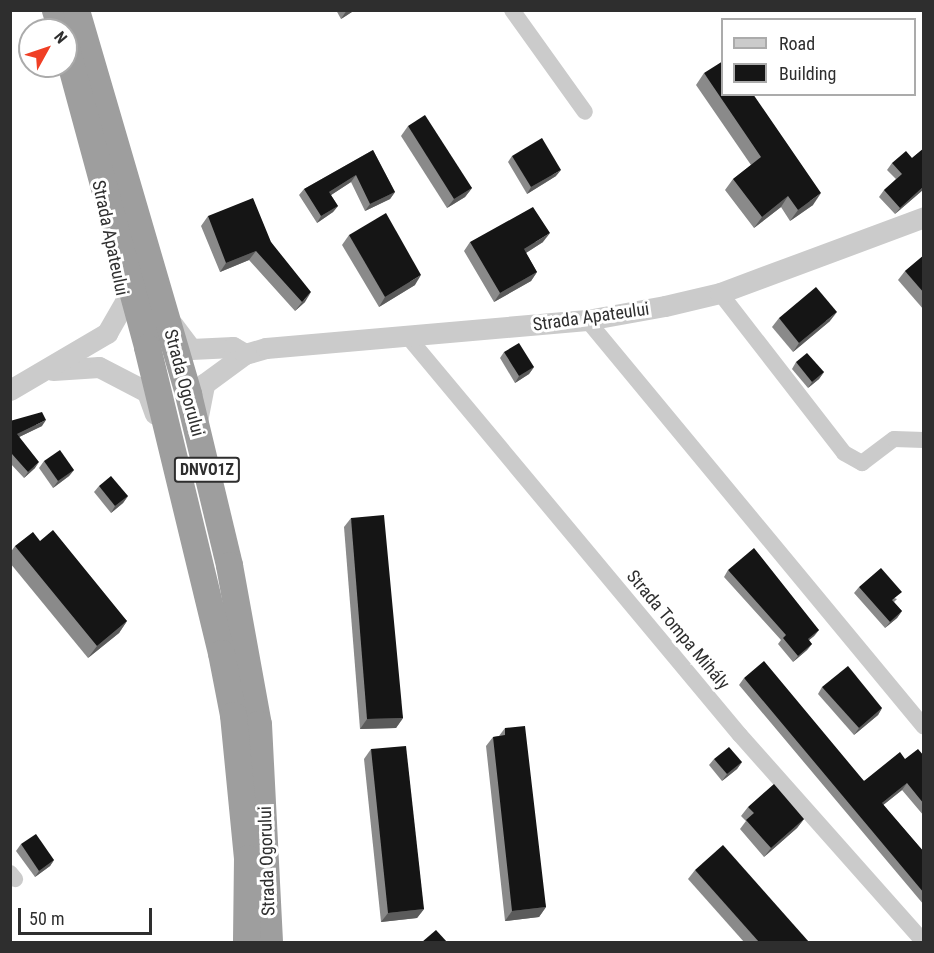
<!DOCTYPE html>
<meta charset="utf-8">
<style>
body{margin:0}
#map{position:relative;width:934px;height:953px;overflow:hidden;background:#fff;font-family:"Roboto Condensed",sans-serif}
div>[style]{position:absolute}
[style*='--x']{left:calc(var(--x)*1px);top:calc(var(--y)*1px);width:calc(var(--w)*1px);rotate:calc(var(--a)*1deg)}
.minor>*{height:16px;margin:-8px;padding:0 8px;transform-origin:8px;border-radius:8px;background:#cbcbcb}
.tertiary>*{height:21px;margin:-10.5px;padding:0 10.5px;transform-origin:10.5px;border-radius:10.5px;background:#cbcbcb}
.trunk>*{height:27px;margin:-13.5px;padding:0 13.5px;transform-origin:13.5px;border-radius:13.5px;background:#9e9e9e}
.wall>*{inset:0;background:#8a8a8a}
.shaded-wall>*{inset:0;background:#5b5b5b}
.building>*{inset:0;background:#151515}
span{translate:-50% -50%;white-space:nowrap;text-align:center;line-height:1.15;-webkit-text-stroke:6px #fff;paint-order:stroke}
.shield-label span{padding:2px 4px;background:#fff;border:2px solid;border-radius:4px;-webkit-text-stroke-width:0}
.shield-label{font-size:16px;color:#2e2e2e;font-weight:700}
.street-label{font-size:18px;color:#2e2e2e}
.frame{position:absolute;inset:0;border:12px solid #2e2e2e;pointer-events:none}
.legend{position:absolute;left:721px;top:18px;width:195px;height:78px;box-sizing:border-box;background:#fff;border:2px solid #ababab;margin:0;padding:8px 10px;list-style:none;font-size:18px;color:#2e2e2e}
.legend li{display:flex;align-items:center;gap:12px;height:30px}
.legend b{width:30px;border:2px solid #ababab}
.north{position:absolute;left:18px;top:18px;width:60px;height:60px;box-sizing:border-box;background:#fff;border:2px solid #ababab;border-radius:50%;rotate:50deg;font-size:16px;font-weight:700;line-height:24px;text-align:center;color:#2e2e2e}
.north::after{content:'';display:block;margin:auto;width:21px;height:27px;background:#f03f25;clip-path:polygon(50% 0,100% 100%,50% 72%,0 100%)}
.scale{position:absolute;left:18px;top:908px;width:134px;height:27px;box-sizing:border-box;border:3px solid #2e2e2e;border-top:0;padding-left:8px;font-size:18px;line-height:21px;white-space:nowrap;color:#2e2e2e;-webkit-text-stroke:4px #fff;paint-order:stroke}
</style>
<div id="map">
<div class="minor">
<div style="--x:512;--y:10;--w:125;--a:54.4"></div>
<div style="--x:720;--y:293;--w:202;--a:52.2"></div>
<div style="--x:844;--y:453;--w:21;--a:29"></div>
<div style="--x:862;--y:463;--w:40;--a:-37"></div>
<div style="--x:894;--y:439;--w:30;--a:2"></div>
<div style="--x:587;--y:320;--w:528;--a:50.37"></div>
<div style="--x:408;--y:337;--w:518;--a:50.17"></div>
<div style="--x:740;--y:735;--w:277;--a:48.4"></div>
<div style="--x:10;--y:873;--w:8;--a:50"></div>
</div>
<div class="tertiary">
<div style="--x:173;--y:325;--w:30;--a:53"></div>
<div style="--x:191;--y:349;--w:42;--a:-2.7"></div>
<div style="--x:233;--y:347;--w:14;--a:30"></div>
<div style="--x:53;--y:370;--w:46;--a:-3.7"></div>
<div style="--x:99;--y:367;--w:54;--a:27.5"></div>
<div style="--x:147;--y:392;--w:23;--a:70"></div>
<div style="--x:10;--y:390;--w:113;--a:-30.4"></div>
<div style="--x:107;--y:333;--w:38;--a:-60"></div>
<div style="--x:126;--y:300;--w:21;--a:-104"></div>
<div style="--x:197;--y:421;--w:38;--a:-79"></div>
<div style="--x:204;--y:384;--w:51;--a:-36.2"></div>
<div style="--x:245;--y:354;--w:22;--a:-16"></div>
<div style="--x:266;--y:348;--w:322;--a:-5"></div>
<div style="--x:587;--y:320;--w:79;--a:-10.2"></div>
<div style="--x:665;--y:306;--w:57;--a:-13.3"></div>
<div style="--x:720;--y:293;--w:218;--a:-20.4"></div>
</div>
<div class="trunk">
<div style="--x:55;--y:10;--w:21;--a:73"></div>
<div style="--x:76;--y:10;--w:400;--a:73.7"></div>
<div style="--x:188;--y:394;--w:176;--a:76.5"></div>
<div style="--x:229;--y:565;--w:162;--a:79.7"></div>
<div style="--x:258;--y:724;--w:218;--a:87.1"></div>
<div style="--x:66;--y:48;--w:310;--a:74.8"></div>
<div style="--x:147;--y:347;--w:315;--a:76.4"></div>
<div style="--x:221;--y:653;--w:63;--a:79"></div>
<div style="--x:233;--y:715;--w:144;--a:84.4"></div>
<div style="--x:247;--y:858;--w:84;--a:90.7"></div>
</div>
<div class="wall">
<div style="clip-path:polygon(336px 10px,355px 10px,341px 19px)"></div>
<div style="clip-path:polygon(704px 73px,813px 205px,790px 221px,781px 207px,754px 228px,725px 190px,733px 179px,751px 165px,696px 85px)"></div>
<div style="clip-path:polygon(408px 126px,472px 188px,465px 197px,447px 208px,401px 136px)"></div>
<div style="clip-path:polygon(924px 148px,924px 189px,895px 214px,879px 197px,884px 190px,896px 179px,887px 170px,892px 163px,912px 158px)"></div>
<div style="clip-path:polygon(373px 150px,395px 192px,390px 199px,365px 211px,351px 182px,331px 195px,338px 206px,333px 212px,317px 223px,299px 195px,304px 189px)"></div>
<div style="clip-path:polygon(512px 156px,556px 176px,527px 194px,508px 162px)"></div>
<div style="clip-path:polygon(208px 216px,271px 242px,305px 302px,295px 311px,249px 260px,220px 272px,201px 226px)"></div>
<div style="clip-path:polygon(349px 235px,415px 285px,379px 307px,342px 245px)"></div>
<div style="clip-path:polygon(470px 242px,543px 242px,526px 253px,537px 272px,531px 281px,494px 302px,464px 251px)"></div>
<div style="clip-path:polygon(924px 255px,924px 310px,898px 280px,905px 271px)"></div>
<div style="clip-path:polygon(779px 318px,830px 321px,793px 352px,772px 327px)"></div>
<div style="clip-path:polygon(504px 352px,534px 367px,529px 374px,515px 383px,500px 358px)"></div>
<div style="clip-path:polygon(796px 362px,824px 372px,819px 379px,808px 388px,792px 369px)"></div>
<div style="clip-path:polygon(10px 421px,42px 426px,19px 437px,35px 468px,24px 478px,10px 463px)"></div>
<div style="clip-path:polygon(44px 461px,74px 470px,69px 476px,53px 488px,39px 468px)"></div>
<div style="clip-path:polygon(99px 486px,128px 496px,123px 503px,111px 513px,94px 492px)"></div>
<div style="clip-path:polygon(351px 518px,403px 718px,396px 728px,360px 729px,344px 527px)"></div>
<div style="clip-path:polygon(40px 541px,127px 621px,119px 633px,88px 658px,10px 563px,10px 553px,15px 546px)"></div>
<div style="clip-path:polygon(728px 570px,819px 630px,814px 636px,809px 640px,812px 644px,807px 650px,793px 662px,778px 644px,781px 640px,724px 577px)"></div>
<div style="clip-path:polygon(859px 587px,897px 599px,894px 602px,902px 611px,897px 618px,885px 628px,854px 593px)"></div>
<div style="clip-path:polygon(744px 678px,864px 781px,905px 759px,924px 756px,924px 816px,902px 790px,883px 805px,924px 852px,924px 905px,739px 685px)"></div>
<div style="clip-path:polygon(822px 687px,882px 708px,878px 715px,854px 735px,818px 694px)"></div>
<div style="clip-path:polygon(505px 728px,546px 907px,539px 917px,505px 921px,486px 746px,493px 737px,499px 736px)"></div>
<div style="clip-path:polygon(371px 749px,424px 909px,417px 918px,381px 922px,364px 759px)"></div>
<div style="clip-path:polygon(714px 759px,742px 762px,737px 769px,722px 781px,709px 765px)"></div>
<div style="clip-path:polygon(748px 807px,804px 819px,797px 828px,764px 857px,740px 829px,746px 821px,741px 816px)"></div>
<div style="clip-path:polygon(21px 844px,54px 860px,50px 866px,35px 877px,16px 851px)"></div>
<div style="clip-path:polygon(695px 870px,809px 942px,744px 942px,688px 879px)"></div>
</div>
<div class="shaded-wall">
<div style="clip-path:polygon(347px 10px,355px 10px,341px 19px)"></div>
<div style="clip-path:polygon(561px 170px,556px 176px,527px 194px,531px 187px)"></div>
<div style="clip-path:polygon(356px 175px,351px 182px,325px 199px,329px 192px)"></div>
<div style="clip-path:polygon(924px 186px,924px 189px,895px 214px,900px 208px)"></div>
<div style="clip-path:polygon(472px 188px,465px 197px,447px 208px,454px 199px)"></div>
<div style="clip-path:polygon(395px 192px,390px 199px,365px 211px,370px 204px)"></div>
<div style="clip-path:polygon(821px 193px,813px 205px,790px 221px,798px 210px)"></div>
<div style="clip-path:polygon(788px 196px,781px 207px,754px 228px,762px 217px)"></div>
<div style="clip-path:polygon(338px 206px,333px 212px,317px 223px,321px 216px)"></div>
<div style="clip-path:polygon(550px 233px,543px 242px,518px 258px,524px 249px)"></div>
<div style="clip-path:polygon(256px 251px,249px 260px,220px 272px,226px 263px)"></div>
<div style="clip-path:polygon(537px 272px,531px 281px,494px 302px,500px 293px)"></div>
<div style="clip-path:polygon(421px 275px,415px 285px,379px 307px,385px 297px)"></div>
<div style="clip-path:polygon(311px 292px,305px 302px,295px 311px,302px 302px)"></div>
<div style="clip-path:polygon(837px 312px,830px 321px,793px 352px,799px 343px)"></div>
<div style="clip-path:polygon(534px 367px,529px 374px,515px 383px,519px 376px)"></div>
<div style="clip-path:polygon(824px 372px,819px 379px,808px 388px,812px 382px)"></div>
<div style="clip-path:polygon(46px 420px,42px 426px,13px 440px,17px 434px)"></div>
<div style="clip-path:polygon(39px 462px,35px 468px,24px 478px,28px 472px)"></div>
<div style="clip-path:polygon(74px 470px,69px 476px,53px 488px,58px 481px)"></div>
<div style="clip-path:polygon(128px 496px,123px 503px,111px 513px,115px 506px)"></div>
<div style="clip-path:polygon(902px 611px,897px 618px,885px 628px,890px 622px)"></div>
<div style="clip-path:polygon(127px 621px,119px 633px,88px 658px,97px 646px)"></div>
<div style="clip-path:polygon(819px 630px,814px 636px,803px 645px,808px 639px)"></div>
<div style="clip-path:polygon(812px 644px,807px 650px,793px 662px,798px 656px)"></div>
<div style="clip-path:polygon(882px 708px,878px 715px,854px 735px,859px 728px)"></div>
<div style="clip-path:polygon(403px 718px,396px 728px,360px 729px,367px 719px)"></div>
<div style="clip-path:polygon(742px 762px,737px 769px,722px 781px,727px 774px)"></div>
<div style="clip-path:polygon(907px 783px,902px 790px,877px 810px,882px 803px)"></div>
<div style="clip-path:polygon(804px 819px,797px 828px,764px 857px,771px 848px)"></div>
<div style="clip-path:polygon(54px 860px,50px 866px,35px 877px,39px 871px)"></div>
<div style="clip-path:polygon(546px 907px,539px 917px,505px 921px,512px 911px)"></div>
<div style="clip-path:polygon(424px 909px,417px 918px,381px 922px,388px 913px)"></div>
</div>
<div class="building">
<div style="clip-path:polygon(723px 61px,723px 94px,753px 94px,821px 193px,798px 210px,788px 196px,762px 217px,733px 179px,761px 157px,704px 73px)"></div>
<div style="clip-path:polygon(425px 115px,472px 188px,454px 199px,408px 126px)"></div>
<div style="clip-path:polygon(542px 138px,561px 170px,531px 187px,512px 156px)"></div>
<div style="clip-path:polygon(924px 148px,924px 186px,900px 208px,884px 190px,902px 174px,892px 163px,906px 151px,912px 158px)"></div>
<div style="clip-path:polygon(373px 150px,395px 192px,370px 204px,356px 175px,329px 192px,338px 206px,321px 216px,304px 189px)"></div>
<div style="clip-path:polygon(253px 198px,271px 242px,311px 292px,302px 302px,256px 251px,226px 263px,208px 216px)"></div>
<div style="clip-path:polygon(533px 207px,550px 233px,524px 249px,537px 272px,500px 293px,470px 242px)"></div>
<div style="clip-path:polygon(386px 213px,421px 275px,385px 297px,349px 235px)"></div>
<div style="clip-path:polygon(924px 255px,924px 293px,905px 271px)"></div>
<div style="clip-path:polygon(816px 287px,837px 312px,799px 343px,779px 318px)"></div>
<div style="clip-path:polygon(519px 343px,534px 367px,519px 376px,504px 352px)"></div>
<div style="clip-path:polygon(807px 353px,824px 372px,812px 382px,796px 362px)"></div>
<div style="clip-path:polygon(42px 412px,46px 420px,17px 434px,39px 462px,28px 472px,12px 454px,10px 455px,10px 421px)"></div>
<div style="clip-path:polygon(60px 450px,74px 470px,58px 481px,44px 461px)"></div>
<div style="clip-path:polygon(111px 476px,128px 496px,115px 506px,99px 486px)"></div>
<div style="clip-path:polygon(384px 515px,403px 718px,367px 719px,351px 518px)"></div>
<div style="clip-path:polygon(53px 530px,127px 621px,97px 646px,15px 546px,33px 532px,40px 541px)"></div>
<div style="clip-path:polygon(754px 548px,819px 630px,808px 639px,812px 644px,798px 656px,783px 638px,786px 635px,728px 570px)"></div>
<div style="clip-path:polygon(881px 568px,902px 592px,892px 600px,902px 611px,890px 622px,859px 587px)"></div>
<div style="clip-path:polygon(764px 661px,864px 781px,900px 752px,905px 759px,918px 749px,924px 756px,924px 804px,907px 783px,882px 803px,924px 852px,924px 893px,744px 678px)"></div>
<div style="clip-path:polygon(848px 666px,882px 708px,859px 728px,822px 687px)"></div>
<div style="clip-path:polygon(525px 726px,546px 907px,512px 911px,493px 737px,505px 735px,505px 728px)"></div>
<div style="clip-path:polygon(406px 746px,424px 909px,388px 913px,371px 749px)"></div>
<div style="clip-path:polygon(729px 747px,742px 762px,727px 774px,714px 759px)"></div>
<div style="clip-path:polygon(774px 784px,804px 819px,771px 848px,746px 820px,754px 813px,748px 807px)"></div>
<div style="clip-path:polygon(36px 834px,54px 860px,39px 871px,21px 844px)"></div>
<div style="clip-path:polygon(723px 845px,809px 942px,759px 942px,695px 870px)"></div>
<div style="clip-path:polygon(436px 930px,447px 942px,422px 942px)"></div>
</div>
<div class="shield-label">
<span style="left:207px;top:470px">DNVO1Z</span>
</div>
<div class="street-label">
<span style="left:110px;top:238px;rotate:78deg">Strada Apateului</span>
<span style="left:591px;top:317px;rotate:-8deg">Strada Apateului</span>
<span style="left:184px;top:383px;rotate:75deg">Strada Ogorului</span>
<span style="left:678px;top:630px;rotate:50deg">Strada Tompa Mihály</span>
<span style="left:267px;top:861px;rotate:-92deg">Strada Ogorului</span>
</div>
<div class="frame"></div>
<ul class="legend">
<li><b style="height:8px;background:#cbcbcb"></b>Road</li>
<li><b style="height:16px;background:#151515"></b>Building</li>
</ul>
<div class="north">N</div>
<div class="scale">50 m</div>
</div>
